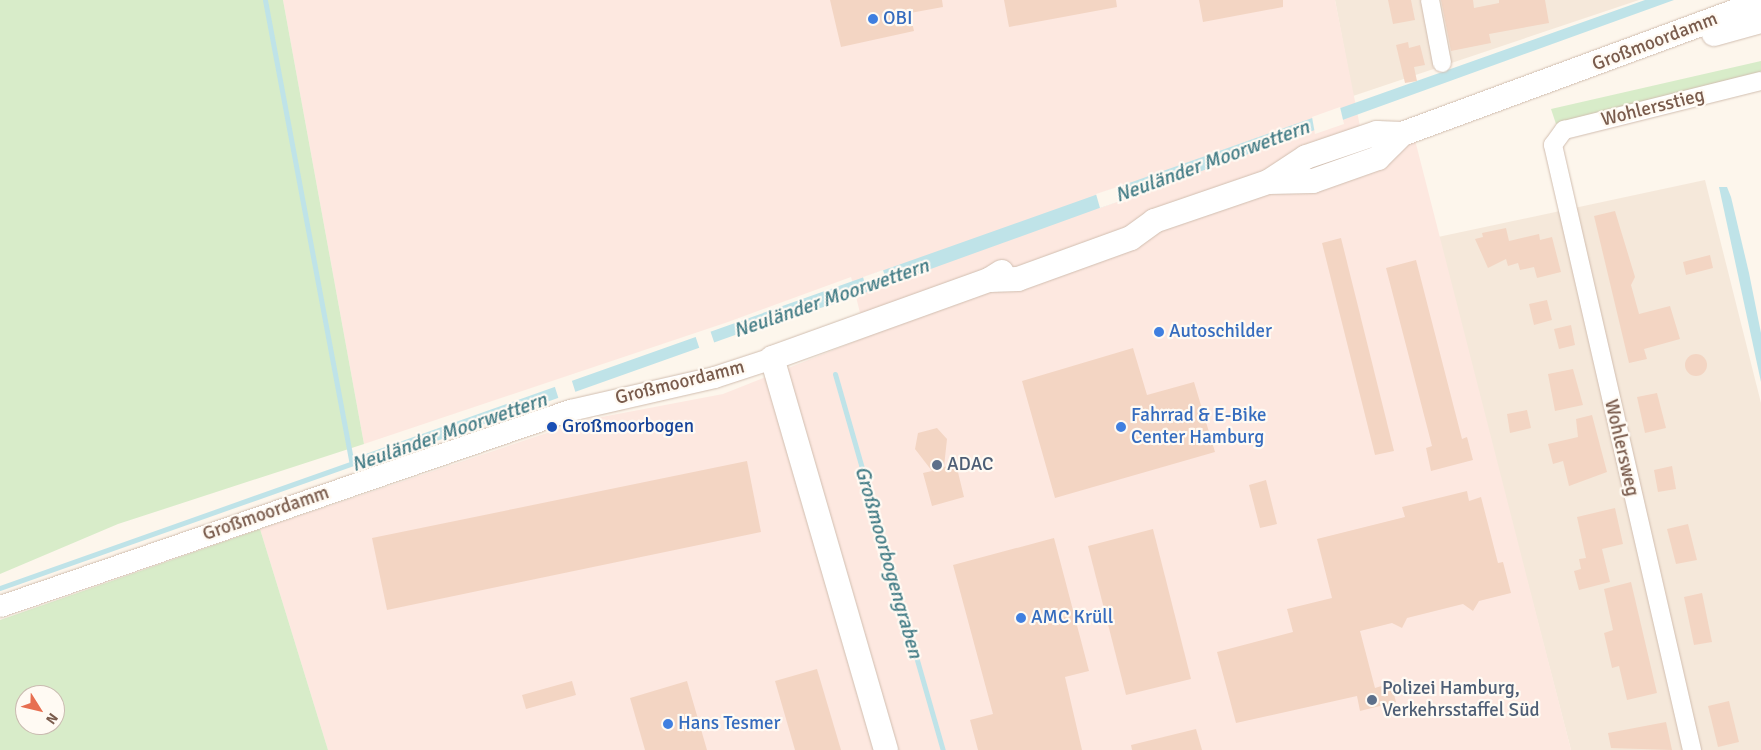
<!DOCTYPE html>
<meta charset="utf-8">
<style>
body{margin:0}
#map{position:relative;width:1761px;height:750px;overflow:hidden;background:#fdf6ec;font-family:Signika,sans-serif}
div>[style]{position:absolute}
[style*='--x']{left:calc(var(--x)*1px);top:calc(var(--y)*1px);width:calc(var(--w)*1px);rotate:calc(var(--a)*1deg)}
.residential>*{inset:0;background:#f5e8da}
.commercial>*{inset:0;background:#fde8e0}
.green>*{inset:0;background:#d8ecc9}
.water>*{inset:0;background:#bfe3e8}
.pier>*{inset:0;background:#fdf6ec}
.stream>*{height:5px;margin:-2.5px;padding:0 2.5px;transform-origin:2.5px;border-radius:2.5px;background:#bfe3e8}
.building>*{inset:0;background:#f3d5c3}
.round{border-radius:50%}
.roads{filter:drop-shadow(0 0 1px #d1beb0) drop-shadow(0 0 1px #d1beb0)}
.minor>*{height:18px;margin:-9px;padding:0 9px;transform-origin:9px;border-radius:9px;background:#fff}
.tertiary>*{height:21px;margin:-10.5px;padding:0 10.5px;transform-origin:10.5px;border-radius:10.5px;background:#fff}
.secondary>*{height:24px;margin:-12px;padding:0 12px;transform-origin:12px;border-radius:12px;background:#fff}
.dots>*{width:14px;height:14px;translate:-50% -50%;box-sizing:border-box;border:2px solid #fffaf3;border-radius:50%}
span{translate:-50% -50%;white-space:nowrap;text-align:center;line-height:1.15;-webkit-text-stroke:4.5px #fffaf3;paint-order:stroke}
.shop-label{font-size:19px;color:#366cbe}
.left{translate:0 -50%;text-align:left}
.street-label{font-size:19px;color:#7a5c4d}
.transit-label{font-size:19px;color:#164399}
.service-label{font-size:19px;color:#4e5e75}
.water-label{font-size:20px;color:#437c86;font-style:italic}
.north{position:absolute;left:15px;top:685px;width:50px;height:50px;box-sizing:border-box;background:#fffaf3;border:1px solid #cabbb1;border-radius:50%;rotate:126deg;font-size:14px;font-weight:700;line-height:20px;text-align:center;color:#7a5c4d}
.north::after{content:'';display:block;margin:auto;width:18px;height:22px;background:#e76f51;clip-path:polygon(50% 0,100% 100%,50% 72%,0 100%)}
</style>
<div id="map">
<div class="residential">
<div style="clip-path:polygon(1335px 0,1639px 0,1353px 96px)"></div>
<div style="clip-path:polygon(1705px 180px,1761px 403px,1761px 750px,1571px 750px,1438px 237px)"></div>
</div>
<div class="commercial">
<div style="clip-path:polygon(283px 0,1335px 0,1366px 157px,1415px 140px,1571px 750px,328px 750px,260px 529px,586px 420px,723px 394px,866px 337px,851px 277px,728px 322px,364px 444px)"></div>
</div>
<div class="green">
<div style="clip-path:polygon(0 0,283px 0,364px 444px,118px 524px,0 574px)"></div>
<div style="clip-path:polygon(1761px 61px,1761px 75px,1556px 124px,1551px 109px)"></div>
<div style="clip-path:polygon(evenodd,260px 529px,328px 750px,0 750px,0 620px,260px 529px,25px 695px,55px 695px,55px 725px,25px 725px,25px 695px)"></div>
</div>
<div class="water">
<div style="clip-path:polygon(1645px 0,1674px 0,834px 304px,772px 322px,369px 465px,360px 456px)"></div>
<div style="clip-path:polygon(1719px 187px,1727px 187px,1731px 197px,1749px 273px,1761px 333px,1761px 382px)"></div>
</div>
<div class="pier">
<div style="clip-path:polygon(1340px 107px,1344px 124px,1315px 134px,1312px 117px)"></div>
<div style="clip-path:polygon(1120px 186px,1123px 200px,1100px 208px,1096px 194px)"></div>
<div style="clip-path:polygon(883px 270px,888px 286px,868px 294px,863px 277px)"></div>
<div style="clip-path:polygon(710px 330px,715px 345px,700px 350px,695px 335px)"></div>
<div style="clip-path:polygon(571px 378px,576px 394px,559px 400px,554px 384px)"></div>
</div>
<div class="stream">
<div style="--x:265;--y:0;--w:471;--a:79.4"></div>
<div style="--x:835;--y:374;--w:391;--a:74"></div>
<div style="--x:0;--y:588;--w:393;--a:-19.5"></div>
</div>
<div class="building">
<div style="clip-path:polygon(830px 0,942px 0,943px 7px,910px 13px,914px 31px,841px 47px)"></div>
<div style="clip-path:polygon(1004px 0,1116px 0,1117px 7px,1009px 27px)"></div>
<div style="clip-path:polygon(1199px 0,1283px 0,1283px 7px,1203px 22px)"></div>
<div style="clip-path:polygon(1388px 0,1411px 0,1415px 20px,1393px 24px)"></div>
<div style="clip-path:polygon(1441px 0,1473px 0,1474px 8px,1499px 3px,1499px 0,1545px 0,1549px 23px,1489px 34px,1491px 43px,1451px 51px)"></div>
<div style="clip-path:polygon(1408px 42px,1409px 48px,1420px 45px,1425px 65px,1414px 67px,1417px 81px,1405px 83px,1396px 45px)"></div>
<div style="clip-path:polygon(1615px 211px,1635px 277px,1631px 285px,1639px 314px,1670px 306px,1680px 339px,1644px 349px,1647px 359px,1629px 363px,1594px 216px)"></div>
<div style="clip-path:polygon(1506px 228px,1509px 241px,1539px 234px,1540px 240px,1552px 237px,1561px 272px,1537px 278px,1534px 267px,1520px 270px,1518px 263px,1508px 266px,1506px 259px,1488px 268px,1475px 239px,1483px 237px,1482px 233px)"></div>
<div style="clip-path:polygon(1341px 238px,1394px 451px,1375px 455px,1322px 243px)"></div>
<div style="clip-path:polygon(1710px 255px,1713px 268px,1686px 275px,1683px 262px)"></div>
<div style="clip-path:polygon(1416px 260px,1462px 439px,1467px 437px,1473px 460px,1431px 471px,1426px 448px,1432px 446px,1386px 268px)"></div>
<div style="clip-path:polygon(1547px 300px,1552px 320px,1534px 325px,1529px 304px)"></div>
<div style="clip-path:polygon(1571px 325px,1575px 345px,1559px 349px,1554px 329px)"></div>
<div style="clip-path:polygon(1133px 348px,1147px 395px,1194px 382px,1215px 452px,1055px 498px,1022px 381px)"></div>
<div class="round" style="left:1685px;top:354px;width:22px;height:22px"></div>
<div style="clip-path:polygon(1573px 369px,1583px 405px,1555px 411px,1548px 374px)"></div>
<div style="clip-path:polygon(1657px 393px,1666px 428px,1645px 433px,1637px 397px)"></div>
<div style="clip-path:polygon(1527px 410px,1531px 428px,1510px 433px,1507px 414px)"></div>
<div style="clip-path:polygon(1592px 415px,1607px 472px,1569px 486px,1563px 461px,1553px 464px,1548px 444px,1578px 437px,1576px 419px)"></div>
<div style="clip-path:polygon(937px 428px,947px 439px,944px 467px,956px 464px,964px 497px,932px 506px,923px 473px,932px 471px,915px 449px,918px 433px)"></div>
<div style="clip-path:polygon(747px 461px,761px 532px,387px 610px,372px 538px)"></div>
<div style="clip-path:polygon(1672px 466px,1676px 489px,1658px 492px,1654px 470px)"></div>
<div style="clip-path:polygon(1266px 480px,1277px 524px,1260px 528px,1249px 485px)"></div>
<div style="clip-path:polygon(1467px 491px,1469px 501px,1481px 497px,1498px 563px,1503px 562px,1511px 593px,1479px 601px,1473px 611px,1463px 604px,1407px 618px,1402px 628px,1392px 623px,1360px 631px,1375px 688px,1391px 683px,1396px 702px,1360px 711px,1357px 696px,1236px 723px,1217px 652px,1293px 632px,1287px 609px,1332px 598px,1317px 539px,1405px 517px,1402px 507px)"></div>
<div style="clip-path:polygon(1615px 508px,1623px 544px,1602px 549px,1610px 582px,1579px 590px,1574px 571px,1581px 569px,1579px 559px,1586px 558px,1577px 517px)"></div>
<div style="clip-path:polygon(1688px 524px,1697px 560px,1676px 564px,1667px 529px)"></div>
<div style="clip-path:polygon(1153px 529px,1191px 679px,1126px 695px,1088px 546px)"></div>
<div style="clip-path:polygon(1054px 538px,1089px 671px,1065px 677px,1082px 750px,978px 750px,970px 720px,993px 714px,953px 565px)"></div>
<div style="clip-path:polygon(1631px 582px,1657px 693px,1627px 700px,1619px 666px,1612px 668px,1604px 633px,1613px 630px,1604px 589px)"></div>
<div style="clip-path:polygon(1702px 593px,1712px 642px,1694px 645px,1684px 597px)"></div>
<div style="clip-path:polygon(817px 669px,841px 750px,795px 750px,775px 681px)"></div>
<div style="clip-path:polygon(572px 681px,576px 695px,526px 709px,522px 695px)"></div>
<div style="clip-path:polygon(687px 681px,707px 750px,645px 750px,630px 698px)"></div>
<div style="clip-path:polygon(1729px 701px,1739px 742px,1718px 747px,1708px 706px)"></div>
<div style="clip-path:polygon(1666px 722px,1672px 750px,1611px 748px,1608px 733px)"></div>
<div style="clip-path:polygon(1196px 729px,1202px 750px,1132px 750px,1131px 745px)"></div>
</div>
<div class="roads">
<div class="minor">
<div style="--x:1430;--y:0;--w:64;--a:79.2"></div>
<div style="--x:1692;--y:750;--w:621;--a:-102.94"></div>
<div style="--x:1553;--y:145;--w:19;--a:-54"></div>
<div style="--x:1564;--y:130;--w:203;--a:-14"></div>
</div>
<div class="tertiary">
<div style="--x:0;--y:606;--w:603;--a:-18.98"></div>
<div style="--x:570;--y:410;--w:148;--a:-12.9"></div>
<div style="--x:714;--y:377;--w:61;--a:-18.1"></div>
</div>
<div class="secondary">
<div style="--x:1714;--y:34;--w:49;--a:-15.5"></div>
<div style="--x:1268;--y:182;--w:45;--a:-1.3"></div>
<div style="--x:1313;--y:181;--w:69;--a:-19.5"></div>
<div style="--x:1378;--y:158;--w:34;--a:-45"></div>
<div style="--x:989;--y:280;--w:29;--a:-2"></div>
<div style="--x:1018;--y:279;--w:120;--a:-19.9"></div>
<div style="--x:1131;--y:238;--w:29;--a:-36"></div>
<div style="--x:1154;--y:221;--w:120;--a:-18.9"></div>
<div style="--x:1268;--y:182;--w:45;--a:-33.3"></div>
<div style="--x:1306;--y:157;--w:75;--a:-18.7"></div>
<div style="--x:1377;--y:133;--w:25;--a:2"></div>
<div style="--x:1402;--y:134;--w:382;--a:-20.2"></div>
<div style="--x:886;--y:750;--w:408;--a:-106.2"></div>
<div style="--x:772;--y:358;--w:231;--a:-19.8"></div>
<div style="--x:989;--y:280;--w:15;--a:-32"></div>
</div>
</div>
<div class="dots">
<div style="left:873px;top:19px;background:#3f7fe0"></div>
<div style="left:1159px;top:332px;background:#3f7fe0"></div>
<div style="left:552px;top:427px;background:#1a4fb4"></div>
<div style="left:1121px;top:427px;background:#3f7fe0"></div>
<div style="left:937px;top:465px;background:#5c6f8a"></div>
<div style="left:1021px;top:618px;background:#3f7fe0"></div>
<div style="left:1372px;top:700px;background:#5c6f8a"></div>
<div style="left:668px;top:724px;background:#3f7fe0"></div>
</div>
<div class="shop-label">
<span class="left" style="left:883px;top:19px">OBI</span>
<span class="left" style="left:1169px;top:332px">Autoschilder</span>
<span class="left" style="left:1131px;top:427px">Fahrrad &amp; E-Bike<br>Center Hamburg</span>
<span class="left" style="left:1031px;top:618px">AMC Krüll</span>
<span class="left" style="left:678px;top:724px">Hans Tesmer</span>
</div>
<div class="street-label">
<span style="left:1655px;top:42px;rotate:-21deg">Großmoordamm</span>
<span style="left:1653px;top:108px;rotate:-14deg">Wohlersstieg</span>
<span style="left:680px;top:383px;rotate:-14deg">Großmoordamm</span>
<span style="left:1621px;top:448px;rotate:77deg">Wohlersweg</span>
<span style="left:266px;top:514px;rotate:-19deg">Großmoordamm</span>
</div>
<div class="transit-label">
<span class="left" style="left:562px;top:427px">Großmoorbogen</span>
</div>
<div class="service-label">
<span class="left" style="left:947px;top:465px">ADAC</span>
<span class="left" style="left:1382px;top:700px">Polizei Hamburg,<br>Verkehrsstaffel Süd</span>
</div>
<div class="water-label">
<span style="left:1212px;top:161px;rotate:-20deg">Neuländer Moorwettern</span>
<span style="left:831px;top:298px;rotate:-19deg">Neuländer Moorwettern</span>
<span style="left:449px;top:432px;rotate:-19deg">Neuländer Moorwettern</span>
<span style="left:889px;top:562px;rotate:74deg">Großmoorbogengraben</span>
</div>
<div class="north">N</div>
</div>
